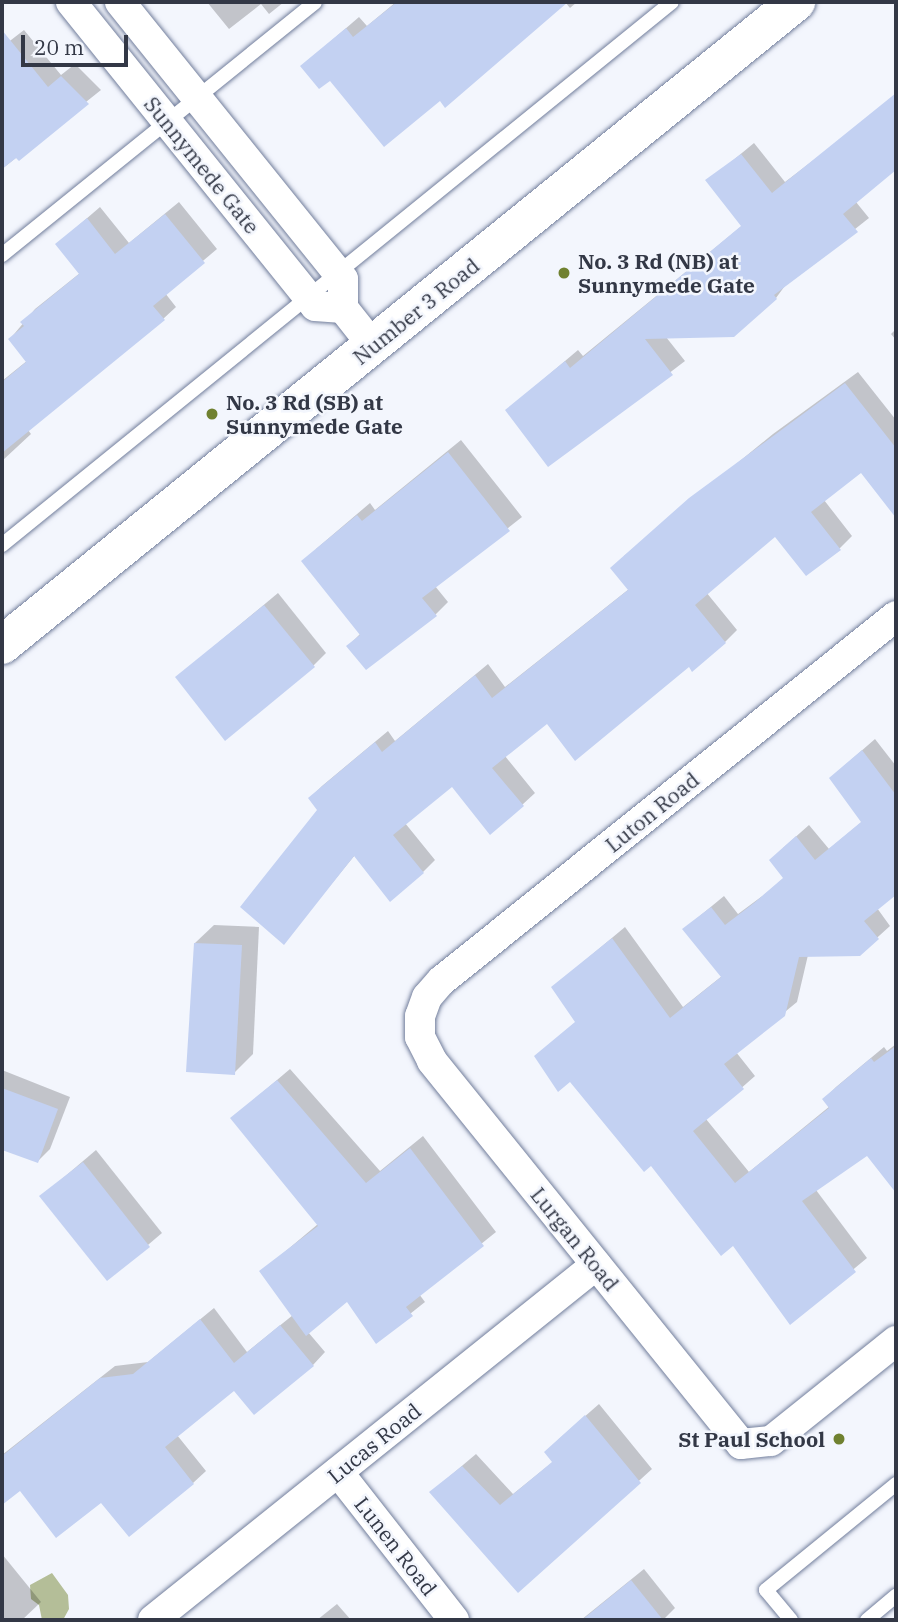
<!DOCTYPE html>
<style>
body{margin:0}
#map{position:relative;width:898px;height:1622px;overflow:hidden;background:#f3f6fd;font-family:"IBM Plex Serif",serif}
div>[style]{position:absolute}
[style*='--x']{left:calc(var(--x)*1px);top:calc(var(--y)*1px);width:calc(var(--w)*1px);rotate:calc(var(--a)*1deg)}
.water>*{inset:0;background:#b4be98}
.shadow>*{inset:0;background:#0003}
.building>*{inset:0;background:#c3d1f2}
.roads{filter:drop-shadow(0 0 2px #727e9c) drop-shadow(0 0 2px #727e9c)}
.service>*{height:14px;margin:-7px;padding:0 7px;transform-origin:7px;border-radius:7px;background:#fff}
.minor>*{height:30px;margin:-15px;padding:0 15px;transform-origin:15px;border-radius:15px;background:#fff}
.secondary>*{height:38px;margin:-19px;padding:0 19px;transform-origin:19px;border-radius:19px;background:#fff}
.dots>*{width:19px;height:19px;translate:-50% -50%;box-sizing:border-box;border:4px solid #f3f6fd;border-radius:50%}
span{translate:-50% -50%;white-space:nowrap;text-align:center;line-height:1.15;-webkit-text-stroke:5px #f3f6fd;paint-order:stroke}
.street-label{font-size:21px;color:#333846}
.poi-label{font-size:21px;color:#333846;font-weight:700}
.left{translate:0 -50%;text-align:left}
.right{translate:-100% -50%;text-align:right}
.frame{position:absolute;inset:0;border:4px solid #333846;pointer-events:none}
.scale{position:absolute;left:21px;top:35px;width:107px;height:32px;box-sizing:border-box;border:4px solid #333846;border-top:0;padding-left:9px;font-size:21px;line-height:24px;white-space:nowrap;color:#333846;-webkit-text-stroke:5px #f3f6fd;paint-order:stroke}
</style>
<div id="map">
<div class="water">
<div style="clip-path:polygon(52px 1573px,68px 1595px,69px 1609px,63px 1620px,42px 1620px,39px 1605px,31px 1599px,30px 1585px)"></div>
</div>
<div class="shadow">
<div style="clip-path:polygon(207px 2px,284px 2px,269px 14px,261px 4px,229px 29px)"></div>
<div style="clip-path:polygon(396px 2px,565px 2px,445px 105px,440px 99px,330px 78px,302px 66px,359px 17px,367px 26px)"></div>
<div style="clip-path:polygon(565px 2px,577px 2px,570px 8px)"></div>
<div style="clip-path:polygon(24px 30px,61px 75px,75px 64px,101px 90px,2px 169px,2px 47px)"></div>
<div style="clip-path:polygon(896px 97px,896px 168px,856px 202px,869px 218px,787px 283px,776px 298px,666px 337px,685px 361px,549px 465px,507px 410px,578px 350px,583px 356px,743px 225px,708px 181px,754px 143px,785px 182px)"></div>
<div style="clip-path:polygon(179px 202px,217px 249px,165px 293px,176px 307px,163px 319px,28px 430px,31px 434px,2px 461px,2px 381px,28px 360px,10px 339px,35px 309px,80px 273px,57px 244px,100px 207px,129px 243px)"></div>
<div style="clip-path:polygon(896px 329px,896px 340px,891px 334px)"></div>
<div style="clip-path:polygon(858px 372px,896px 420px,896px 507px,892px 510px,861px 471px,824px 500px,852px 536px,840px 548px,806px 573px,775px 535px,706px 592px,737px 630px,725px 642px,689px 665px,547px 722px,505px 756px,535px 793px,522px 805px,453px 785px,405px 823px,435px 860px,423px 872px,355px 855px,284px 942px,320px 810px,310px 798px,322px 786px,388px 731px,395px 741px,488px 664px,505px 687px,629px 589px,624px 556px,773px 434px)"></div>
<div style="clip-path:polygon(461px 440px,522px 517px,435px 586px,448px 602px,435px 615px,348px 646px,361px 633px,316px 549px,370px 503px,375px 510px)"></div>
<div style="clip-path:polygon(278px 593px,326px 653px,313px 666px,177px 677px)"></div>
<div style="clip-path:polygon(875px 739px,896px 766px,896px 892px,877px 908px,890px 926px,859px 954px,808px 955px,797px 1002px,736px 1052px,755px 1076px,706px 1119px,749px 1172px,830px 1106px,824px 1099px,836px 1087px,884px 1047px,887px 1051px,896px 1044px,896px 1190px,867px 1154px,816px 1190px,867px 1258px,790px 1322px,733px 1243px,570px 1080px,536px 1056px,577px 1021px,553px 987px,625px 927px,683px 1007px,722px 976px,684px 929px,724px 896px,738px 914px,769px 891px,785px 877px,783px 848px,809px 825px,829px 849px,863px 821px,844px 766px)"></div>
<div style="clip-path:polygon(214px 925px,259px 927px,253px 1054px,234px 1073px,195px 943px)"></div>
<div style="clip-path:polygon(290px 1069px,380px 1171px,423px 1136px,496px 1232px,419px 1294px,425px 1302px,376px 1341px,347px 1300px,308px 1332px,325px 1352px,313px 1365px,235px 1389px,177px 1435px,206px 1471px,193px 1483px,102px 1500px,21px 1488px,2px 1503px,2px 1455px,115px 1366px,148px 1362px,214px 1308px,247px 1352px,293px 1315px,262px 1271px,318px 1224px,237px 1114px)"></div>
<div style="clip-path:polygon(2px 1070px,70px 1097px,50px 1149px,38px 1161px,2px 1148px)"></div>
<div style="clip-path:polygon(96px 1150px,162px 1233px,108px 1279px,42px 1196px)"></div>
<div style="clip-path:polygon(599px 1404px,652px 1469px,518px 1591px,431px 1492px,476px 1454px,513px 1494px,554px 1461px,559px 1439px)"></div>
<div style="clip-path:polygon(2px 1554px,41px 1602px,22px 1620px,2px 1620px)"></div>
<div style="clip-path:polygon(644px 1569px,675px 1608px,663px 1620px,581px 1620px)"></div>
<div style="clip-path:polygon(337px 1604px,351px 1620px,317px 1620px)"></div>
</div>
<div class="building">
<div style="clip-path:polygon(397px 2px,568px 2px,445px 108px,440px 101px,384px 147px,330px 81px,319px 89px,300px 66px,346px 28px,353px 37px)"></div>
<div style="clip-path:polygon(2px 30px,48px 87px,61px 76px,89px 104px,19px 161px,16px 158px,2px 169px)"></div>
<div style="clip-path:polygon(896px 93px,896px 170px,843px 214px,858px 232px,774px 295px,777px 299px,734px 337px,645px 339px,673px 375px,548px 467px,505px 410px,565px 361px,570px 368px,741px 226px,705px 180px,741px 154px,772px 193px)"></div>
<div style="clip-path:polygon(165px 214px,205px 263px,153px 306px,165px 320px,2px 453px,2px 382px,26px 362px,8px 339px,24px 326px,20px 322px,79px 274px,55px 244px,87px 218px,115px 254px)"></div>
<div style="clip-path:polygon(845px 383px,896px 448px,896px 518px,861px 473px,811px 512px,841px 550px,806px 576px,775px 537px,695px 605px,726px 643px,692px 672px,689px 667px,575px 761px,547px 724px,492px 768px,524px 806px,490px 835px,452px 787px,393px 835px,424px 873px,390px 902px,354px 856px,284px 945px,240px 907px,317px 810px,308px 798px,375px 742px,382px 752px,475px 675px,492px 698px,628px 590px,610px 568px,689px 498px)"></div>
<div style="clip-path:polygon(448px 452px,510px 531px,422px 598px,437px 616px,366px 670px,346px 646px,360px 635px,301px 561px,357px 515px,362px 521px)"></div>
<div style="clip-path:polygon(264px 605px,315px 667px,225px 741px,175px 677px)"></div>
<div style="clip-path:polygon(862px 750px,896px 795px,896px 895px,864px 921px,879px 939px,860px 956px,799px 957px,785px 1016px,724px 1064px,744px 1089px,693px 1131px,735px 1183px,829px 1108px,822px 1099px,871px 1058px,874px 1062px,896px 1046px,896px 1193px,867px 1156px,802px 1201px,856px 1272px,790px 1325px,733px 1246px,721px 1256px,651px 1166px,644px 1172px,570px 1082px,558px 1092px,534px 1056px,575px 1022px,551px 987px,612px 938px,670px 1018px,721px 977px,682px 929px,711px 907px,725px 925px,754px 903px,783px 878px,769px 860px,796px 836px,815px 860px,861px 822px,829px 778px)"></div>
<div style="clip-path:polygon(194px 943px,242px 945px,235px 1075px,186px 1072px)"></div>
<div style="clip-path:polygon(277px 1080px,366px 1183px,410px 1148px,484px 1246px,406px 1307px,413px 1316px,376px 1344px,347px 1302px,306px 1336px,259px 1271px,318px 1226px,230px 1118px)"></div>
<div style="clip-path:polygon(2px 1088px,58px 1109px,38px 1163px,2px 1150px)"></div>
<div style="clip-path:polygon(83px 1162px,150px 1247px,107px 1281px,39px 1196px)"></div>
<div style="clip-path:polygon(200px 1319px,234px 1363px,280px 1325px,314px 1366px,254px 1415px,234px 1391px,165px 1447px,194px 1484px,129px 1537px,101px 1503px,56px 1538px,20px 1491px,2px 1505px,2px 1456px,100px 1378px,133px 1374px)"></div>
<div style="clip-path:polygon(585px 1415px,641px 1483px,518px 1593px,429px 1492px,462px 1466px,500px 1505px,552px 1462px,544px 1452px)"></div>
<div style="clip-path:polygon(631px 1580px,663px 1620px,582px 1620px)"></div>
</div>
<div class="roads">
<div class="service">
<div style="--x:2;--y:255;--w:402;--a:-38.9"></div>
<div style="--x:2;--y:545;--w:862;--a:-39.02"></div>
<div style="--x:791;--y:1620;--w:39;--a:-130"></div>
<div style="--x:766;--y:1590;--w:168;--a:-39.2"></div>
<div style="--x:867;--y:1620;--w:38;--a:-40"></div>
</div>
<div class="minor">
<div style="--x:71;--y:2;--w:390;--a:51.2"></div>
<div style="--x:315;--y:306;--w:28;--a:4"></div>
<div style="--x:120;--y:2;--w:356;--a:51.2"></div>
<div style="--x:343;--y:279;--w:29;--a:90"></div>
<div style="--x:343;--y:308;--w:48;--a:51.7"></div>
<div style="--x:896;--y:616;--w:583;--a:141.26"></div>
<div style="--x:441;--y:981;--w:21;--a:131"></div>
<div style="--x:427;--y:997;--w:20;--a:110"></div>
<div style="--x:420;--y:1016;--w:21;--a:90"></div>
<div style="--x:420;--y:1037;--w:27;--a:63"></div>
<div style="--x:432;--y:1061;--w:492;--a:51.1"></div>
<div style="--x:741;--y:1444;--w:30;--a:-6"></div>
<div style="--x:771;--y:1441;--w:160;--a:-38.7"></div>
<div style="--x:338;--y:1472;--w:188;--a:51.9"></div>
<div style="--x:153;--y:1620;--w:568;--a:-38.71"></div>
</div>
<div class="secondary">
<div style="--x:2;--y:645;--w:1022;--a:-39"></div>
</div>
</div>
<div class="dots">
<div style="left:564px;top:273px;background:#708130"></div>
<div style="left:212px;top:414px;background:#708130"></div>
<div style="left:839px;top:1439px;background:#708130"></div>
</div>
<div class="street-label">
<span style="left:202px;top:165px;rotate:51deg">Sunnymede Gate</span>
<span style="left:416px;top:311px;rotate:-39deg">Number 3 Road</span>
<span style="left:652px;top:812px;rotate:-39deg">Luton Road</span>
<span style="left:575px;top:1239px;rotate:51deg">Lurgan Road</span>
<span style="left:374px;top:1443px;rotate:-39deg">Lucas Road</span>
<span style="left:396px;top:1546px;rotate:52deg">Lunen Road</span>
</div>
<div class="poi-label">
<span class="left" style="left:578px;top:273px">No. 3 Rd (NB) at<br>Sunnymede Gate</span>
<span class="left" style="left:226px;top:414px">No. 3 Rd (SB) at<br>Sunnymede Gate</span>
<span class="right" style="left:825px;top:1439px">St Paul School</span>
</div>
<div class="frame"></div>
<div class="scale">20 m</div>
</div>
